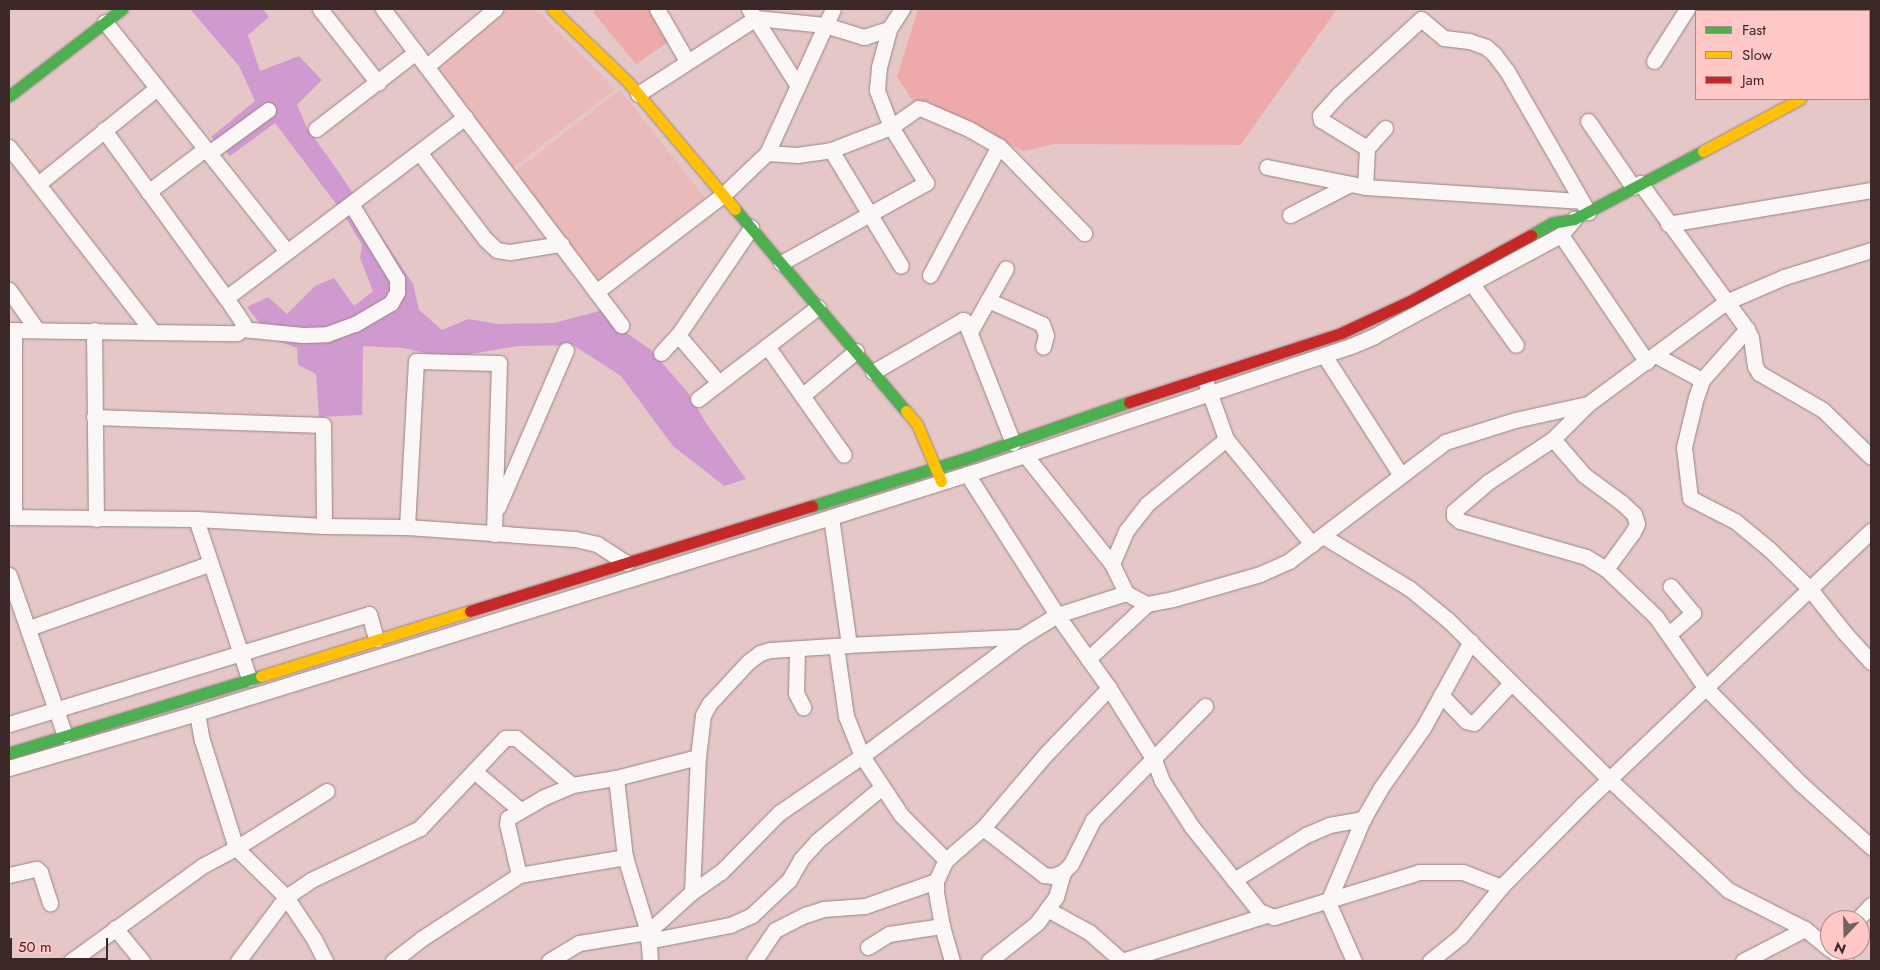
<!DOCTYPE html>
<style>
body{margin:0}
#map{position:relative;width:1880px;height:970px;overflow:hidden;background:#e4c7c6;font-family:Jost,sans-serif}
div>[style]{position:absolute}
[style*='--x']{left:calc(var(--x)*1px);top:calc(var(--y)*1px);width:calc(var(--w)*1px);rotate:calc(var(--a)*1deg)}
.built>*{inset:0;background:#eabab9}
.green>*{inset:0;background:#eaa}
.water>*{inset:0;background:#d09ad0}
.roads{filter:drop-shadow(0 0 1px #9a8484) drop-shadow(0 0 1px #9a8484)}
.street>*{height:15px;margin:-7.5px;padding:0 7.5px;transform-origin:7.5px;border-radius:7.5px;background:#fbf7f6}
.fast>*{height:11px;margin:-5.5px;padding:0 5.5px;transform-origin:5.5px;border-radius:5.5px;background:#4caf50}
.slow>*{height:11px;margin:-5.5px;padding:0 5.5px;transform-origin:5.5px;border-radius:5.5px;background:#ffc107}
.jam>*{height:11px;margin:-5.5px;padding:0 5.5px;transform-origin:5.5px;border-radius:5.5px;background:#c62828}
span{translate:-50% -50%;white-space:nowrap;text-align:center;line-height:1.15;-webkit-text-stroke:4px #ffc7c5;paint-order:stroke}
.frame{position:absolute;inset:0;border:10px solid #3d2828;pointer-events:none}
.legend{position:absolute;left:1695px;top:10px;width:175px;height:90px;box-sizing:border-box;background:#ffc7c5;border:1px solid #b18786;margin:0;padding:6px 9px;list-style:none;font-size:15px;color:#3d2828}
.legend li{display:flex;align-items:center;gap:10px;height:25px}
.legend b{width:25px;border:1px solid #b18786}
.north{position:absolute;left:1820px;top:910px;width:50px;height:50px;box-sizing:border-box;background:#ffc7c5;border:1px solid #b18786;border-radius:50%;rotate:201deg;font-size:14px;font-weight:700;line-height:20px;text-align:center;color:#3d2828}
.north::after{content:'';display:block;margin:auto;width:18px;height:22px;background:#77605f;clip-path:polygon(50% 0,100% 100%,50% 72%,0 100%)}
.scale{position:absolute;left:10px;top:938px;width:98px;height:22px;box-sizing:border-box;border:2px solid #3d2828;border-top:0;padding-left:6px;font-size:15px;line-height:18px;white-space:nowrap;color:#3d2828;-webkit-text-stroke:4px #ffc7c5;paint-order:stroke}
</style>
<div id="map">
<div class="built">
<div style="clip-path:polygon(496px 9px,535px 9px,615px 89px,513px 167px,433px 64px)"></div>
<div style="clip-path:polygon(620px 90px,705px 198px,599px 281px,514px 173px)"></div>
</div>
<div class="green">
<div style="clip-path:polygon(598px 9px,649px 9px,670px 41px,636px 64px,593px 12px)"></div>
<div style="clip-path:polygon(918px 9px,1337px 9px,1240px 145px,1055px 144px,1024px 151px,916px 105px,897px 77px)"></div>
</div>
<div class="water">
<div style="clip-path:polygon(190px 9px,263px 9px,269px 17px,248px 35px,260px 71px,299px 56px,322px 80px,297px 105px,307px 128px,336px 168px,413px 284px,419px 310px,442px 330px,468px 319px,498px 324px,554px 323px,603px 310px,617px 326px,651px 350px,689px 394px,706px 423px,746px 479px,724px 486px,709px 474px,673px 446px,621px 376px,573px 345px,518px 346px,447px 358px,403px 348px,363px 346px,362px 415px,319px 417px,316px 374px,298px 365px,297px 348px,272px 339px,247px 307px,268px 297px,287px 314px,315px 286px,334px 278px,354px 306px,373px 291px,360px 258px,362px 245px,343px 213px,275px 123px,230px 156px,211px 137px,255px 101px,239px 66px)"></div>
</div>
<div class="roads">
<div class="street">
<div style="--x:320;--y:9;--w:94;--a:51.9"></div>
<div style="--x:383;--y:9;--w:396;--a:53"></div>
<div style="--x:657;--y:9;--w:60;--a:60"></div>
<div style="--x:749;--y:9;--w:91;--a:57.5"></div>
<div style="--x:105;--y:22;--w:293;--a:51.6"></div>
<div style="--x:1654;--y:61;--w:62;--a:-57.6"></div>
<div style="--x:1869;--y:64;--w:2;--a:-27"></div>
<div style="--x:427;--y:66;--w:89;--a:-40"></div>
<div style="--x:638;--y:94;--w:140;--a:-32.8"></div>
<div style="--x:756;--y:18;--w:69;--a:5.8"></div>
<div style="--x:825;--y:25;--w:41;--a:17.1"></div>
<div style="--x:864;--y:37;--w:26;--a:-18"></div>
<div style="--x:1588;--y:121;--w:80;--a:55.7"></div>
<div style="--x:316;--y:129;--w:126;--a:-37.6"></div>
<div style="--x:9;--y:147;--w:233;--a:52.1"></div>
<div style="--x:1367;--y:148;--w:27;--a:-48"></div>
<div style="--x:831;--y:150;--w:135;--a:58.9"></div>
<div style="--x:419;--y:152;--w:109;--a:52.8"></div>
<div style="--x:485;--y:239;--w:16;--a:43"></div>
<div style="--x:497;--y:250;--w:13;--a:9"></div>
<div style="--x:510;--y:252;--w:52;--a:-8.9"></div>
<div style="--x:209;--y:153;--w:73;--a:-36.1"></div>
<div style="--x:767;--y:153;--w:30;--a:4"></div>
<div style="--x:797;--y:155;--w:34;--a:-8"></div>
<div style="--x:831;--y:150;--w:64;--a:-21"></div>
<div style="--x:891;--y:127;--w:33;--a:-35"></div>
<div style="--x:918;--y:108;--w:5;--a:11"></div>
<div style="--x:923;--y:109;--w:50;--a:23.5"></div>
<div style="--x:969;--y:129;--w:34;--a:30"></div>
<div style="--x:999;--y:146;--w:122;--a:45.7"></div>
<div style="--x:1267;--y:167;--w:100;--a:11.5"></div>
<div style="--x:1365;--y:187;--w:215;--a:3.7"></div>
<div style="--x:1640;--y:183;--w:181;--a:53.8"></div>
<div style="--x:1747;--y:329;--w:10;--a:66"></div>
<div style="--x:1751;--y:338;--w:28;--a:82"></div>
<div style="--x:1755;--y:366;--w:8;--a:60"></div>
<div style="--x:1759;--y:373;--w:74;--a:30"></div>
<div style="--x:1823;--y:410;--w:67;--a:44.4"></div>
<div style="--x:38;--y:184;--w:153;--a:-38.9"></div>
<div style="--x:1365;--y:187;--w:39;--a:-87"></div>
<div style="--x:1367;--y:148;--w:54;--a:-148.7"></div>
<div style="--x:1321;--y:120;--w:5;--a:-101"></div>
<div style="--x:1320;--y:115;--w:28;--a:-48"></div>
<div style="--x:1339;--y:94;--w:111;--a:-42.4"></div>
<div style="--x:1421;--y:19;--w:30;--a:40"></div>
<div style="--x:1444;--y:38;--w:25;--a:7"></div>
<div style="--x:1469;--y:41;--w:18;--a:19"></div>
<div style="--x:1486;--y:47;--w:11;--a:41"></div>
<div style="--x:1494;--y:54;--w:21;--a:53"></div>
<div style="--x:1507;--y:71;--w:163;--a:60.1"></div>
<div style="--x:148;--y:192;--w:71;--a:-37"></div>
<div style="--x:1290;--y:215;--w:68;--a:-27.3"></div>
<div style="--x:1668;--y:224;--w:206;--a:-9.5"></div>
<div style="--x:1561;--y:235;--w:153;--a:55.9"></div>
<div style="--x:781;--y:263;--w:166;--a:-28.9"></div>
<div style="--x:926;--y:183;--w:66;--a:-122"></div>
<div style="--x:891;--y:127;--w:40;--a:-111"></div>
<div style="--x:877;--y:90;--w:23;--a:-85"></div>
<div style="--x:879;--y:67;--w:39;--a:-75"></div>
<div style="--x:889;--y:29;--w:24;--a:-57"></div>
<div style="--x:930;--y:275;--w:146;--a:-61.9"></div>
<div style="--x:1472;--y:284;--w:75;--a:54.2"></div>
<div style="--x:9;--y:290;--w:49;--a:55"></div>
<div style="--x:596;--y:292;--w:160;--a:-37.4"></div>
<div style="--x:723;--y:195;--w:61;--a:-43.7"></div>
<div style="--x:767;--y:153;--w:158;--a:-65.4"></div>
<div style="--x:226;--y:298;--w:300;--a:-37.1"></div>
<div style="--x:988;--y:300;--w:59;--a:24"></div>
<div style="--x:1042;--y:324;--w:12;--a:70"></div>
<div style="--x:1046;--y:335;--w:12;--a:104"></div>
<div style="--x:242;--y:329;--w:61;--a:5.6"></div>
<div style="--x:303;--y:335;--w:24;--a:-2"></div>
<div style="--x:327;--y:334;--w:30;--a:-20"></div>
<div style="--x:355;--y:324;--w:42;--a:-30.3"></div>
<div style="--x:391;--y:303;--w:13;--a:-61"></div>
<div style="--x:397;--y:292;--w:13;--a:-90"></div>
<div style="--x:397;--y:279;--w:88;--a:-121.5"></div>
<div style="--x:1747;--y:329;--w:68;--a:131.4"></div>
<div style="--x:1702;--y:380;--w:18;--a:109"></div>
<div style="--x:1696;--y:397;--w:51;--a:103.5"></div>
<div style="--x:1684;--y:447;--w:51;--a:83.3"></div>
<div style="--x:1690;--y:498;--w:51;--a:27.1"></div>
<div style="--x:1735;--y:521;--w:44;--a:39.5"></div>
<div style="--x:1769;--y:549;--w:57;--a:44.3"></div>
<div style="--x:1810;--y:589;--w:53;--a:51.8"></div>
<div style="--x:1843;--y:631;--w:42;--a:47.9"></div>
<div style="--x:9;--y:330;--w:228;--a:0.8"></div>
<div style="--x:237;--y:333;--w:6;--a:-39"></div>
<div style="--x:242;--y:329;--w:6;--a:-81"></div>
<div style="--x:243;--y:323;--w:30;--a:-124"></div>
<div style="--x:226;--y:298;--w:208;--a:-126"></div>
<div style="--x:94;--y:330;--w:189;--a:89.4"></div>
<div style="--x:970;--y:332;--w:73;--a:-60.6"></div>
<div style="--x:678;--y:335;--w:63;--a:49.5"></div>
<div style="--x:767;--y:346;--w:133;--a:54.8"></div>
<div style="--x:661;--y:353;--w:25;--a:-47"></div>
<div style="--x:678;--y:335;--w:130;--a:-55.7"></div>
<div style="--x:1324;--y:355;--w:141;--a:57.4"></div>
<div style="--x:1655;--y:355;--w:53;--a:28"></div>
<div style="--x:873;--y:372;--w:104;--a:-30"></div>
<div style="--x:963;--y:320;--w:2;--a:27"></div>
<div style="--x:965;--y:321;--w:131;--a:68.5"></div>
<div style="--x:1206;--y:383;--w:59;--a:70.3"></div>
<div style="--x:1226;--y:439;--w:136;--a:50.7"></div>
<div style="--x:803;--y:395;--w:69;--a:-39.7"></div>
<div style="--x:698;--y:399;--w:151;--a:-37.5"></div>
<div style="--x:1588;--y:404;--w:49;--a:135"></div>
<div style="--x:1553;--y:439;--w:48;--a:49.3"></div>
<div style="--x:1584;--y:475;--w:47;--a:36.4"></div>
<div style="--x:1622;--y:503;--w:16;--a:43"></div>
<div style="--x:1634;--y:514;--w:10;--a:73"></div>
<div style="--x:1637;--y:524;--w:9;--a:117"></div>
<div style="--x:1633;--y:532;--w:46;--a:126.1"></div>
<div style="--x:94;--y:417;--w:229;--a:2"></div>
<div style="--x:323;--y:425;--w:101;--a:89.4"></div>
<div style="--x:1553;--y:439;--w:78;--a:146.5"></div>
<div style="--x:1488;--y:482;--w:45;--a:139.5"></div>
<div style="--x:1454;--y:511;--w:5;--a:90"></div>
<div style="--x:1454;--y:516;--w:8;--a:40"></div>
<div style="--x:1460;--y:521;--w:131;--a:15.9"></div>
<div style="--x:1586;--y:557;--w:23;--a:31"></div>
<div style="--x:1606;--y:569;--w:69;--a:43.8"></div>
<div style="--x:1656;--y:617;--w:85;--a:55"></div>
<div style="--x:1705;--y:687;--w:135;--a:45.3"></div>
<div style="--x:1800;--y:783;--w:96;--a:42"></div>
<div style="--x:1025;--y:455;--w:139;--a:51.4"></div>
<div style="--x:1112;--y:564;--w:32;--a:64"></div>
<div style="--x:1126;--y:593;--w:24;--a:28"></div>
<div style="--x:967;--y:474;--w:167;--a:57.4"></div>
<div style="--x:1057;--y:615;--w:90;--a:54.5"></div>
<div style="--x:1109;--y:688;--w:85;--a:58"></div>
<div style="--x:1154;--y:760;--w:22;--a:69"></div>
<div style="--x:1162;--y:781;--w:55;--a:56.9"></div>
<div style="--x:1192;--y:827;--w:107;--a:51.4"></div>
<div style="--x:1259;--y:911;--w:16;--a:22"></div>
<div style="--x:1274;--y:917;--w:152;--a:-17.2"></div>
<div style="--x:1419;--y:872;--w:44;--a:0"></div>
<div style="--x:1463;--y:872;--w:41;--a:21.5"></div>
<div style="--x:498;--y:507;--w:171;--a:-66.6"></div>
<div style="--x:9;--y:517;--w:187;--a:0.6"></div>
<div style="--x:196;--y:519;--w:128;--a:3.1"></div>
<div style="--x:324;--y:526;--w:83;--a:0.7"></div>
<div style="--x:407;--y:527;--w:168;--a:4.1"></div>
<div style="--x:575;--y:539;--w:23;--a:13"></div>
<div style="--x:597;--y:544;--w:35;--a:33"></div>
<div style="--x:14;--y:517;--w:187;--a:-90"></div>
<div style="--x:831;--y:517;--w:129;--a:82"></div>
<div style="--x:196;--y:519;--w:168;--a:71.6"></div>
<div style="--x:407;--y:527;--w:166;--a:-86.9"></div>
<div style="--x:416;--y:361;--w:83;--a:1.4"></div>
<div style="--x:499;--y:363;--w:171;--a:91.7"></div>
<div style="--x:1323;--y:536;--w:100;--a:31.2"></div>
<div style="--x:1409;--y:588;--w:50;--a:39.4"></div>
<div style="--x:1448;--y:620;--w:226;--a:44.6"></div>
<div style="--x:1609;--y:779;--w:163;--a:43"></div>
<div style="--x:1728;--y:890;--w:86;--a:26.9"></div>
<div style="--x:1805;--y:929;--w:32;--a:39"></div>
<div style="--x:1112;--y:564;--w:36;--a:-67"></div>
<div style="--x:1126;--y:531;--w:34;--a:-52"></div>
<div style="--x:1147;--y:504;--w:102;--a:-39.4"></div>
<div style="--x:9;--y:575;--w:170;--a:70.8"></div>
<div style="--x:29;--y:628;--w:191;--a:-19.6"></div>
<div style="--x:1669;--y:634;--w:32;--a:-41"></div>
<div style="--x:1693;--y:613;--w:35;--a:-130"></div>
<div style="--x:836;--y:646;--w:71;--a:81.9"></div>
<div style="--x:846;--y:716;--w:43;--a:68.2"></div>
<div style="--x:862;--y:756;--w:71;--a:56.5"></div>
<div style="--x:901;--y:815;--w:64;--a:45"></div>
<div style="--x:797;--y:649;--w:44;--a:91.3"></div>
<div style="--x:796;--y:693;--w:16;--a:63"></div>
<div style="--x:1088;--y:659;--w:81;--a:-43"></div>
<div style="--x:1147;--y:604;--w:26;--a:-11"></div>
<div style="--x:1173;--y:599;--w:91;--a:-16"></div>
<div style="--x:1260;--y:574;--w:32;--a:-24"></div>
<div style="--x:1289;--y:561;--w:196;--a:-37.3"></div>
<div style="--x:1445;--y:442;--w:73;--a:-17.4"></div>
<div style="--x:1515;--y:420;--w:75;--a:-12.4"></div>
<div style="--x:1588;--y:404;--w:172;--a:-36.5"></div>
<div style="--x:1726;--y:302;--w:63;--a:-23.3"></div>
<div style="--x:1784;--y:277;--w:91;--a:-17.2"></div>
<div style="--x:1441;--y:695;--w:36;--a:46"></div>
<div style="--x:1466;--y:721;--w:8;--a:14"></div>
<div style="--x:1474;--y:723;--w:54;--a:-47.2"></div>
<div style="--x:197;--y:713;--w:27;--a:80"></div>
<div style="--x:202;--y:740;--w:113;--a:72.5"></div>
<div style="--x:236;--y:848;--w:70;--a:44.4"></div>
<div style="--x:286;--y:897;--w:50;--a:56.3"></div>
<div style="--x:314;--y:939;--w:25;--a:63"></div>
<div style="--x:9;--y:724;--w:376;--a:-17"></div>
<div style="--x:369;--y:614;--w:26;--a:74"></div>
<div style="--x:9;--y:768;--w:196;--a:-16.3"></div>
<div style="--x:197;--y:713;--w:664;--a:-17.18"></div>
<div style="--x:831;--y:517;--w:150;--a:-17.5"></div>
<div style="--x:974;--y:472;--w:397;--a:-18.5"></div>
<div style="--x:1351;--y:346;--w:25;--a:-23"></div>
<div style="--x:1374;--y:336;--w:213;--a:-28.4"></div>
<div style="--x:1561;--y:235;--w:21;--a:-51"></div>
<div style="--x:474;--y:771;--w:60;--a:40.3"></div>
<div style="--x:616;--y:778;--w:80;--a:83.5"></div>
<div style="--x:625;--y:857;--w:78;--a:73"></div>
<div style="--x:648;--y:932;--w:29;--a:86"></div>
<div style="--x:983;--y:828;--w:77;--a:37.6"></div>
<div style="--x:1044;--y:875;--w:9;--a:6"></div>
<div style="--x:1053;--y:876;--w:11;--a:-22"></div>
<div style="--x:1063;--y:872;--w:11;--a:-45"></div>
<div style="--x:1071;--y:864;--w:49;--a:-63.4"></div>
<div style="--x:1093;--y:820;--w:160;--a:-45.5"></div>
<div style="--x:9;--y:875;--w:28;--a:-13"></div>
<div style="--x:36;--y:869;--w:5;--a:37"></div>
<div style="--x:40;--y:872;--w:33;--a:72"></div>
<div style="--x:519;--y:875;--w:52;--a:-103.2"></div>
<div style="--x:507;--y:824;--w:6;--a:-81"></div>
<div style="--x:508;--y:818;--w:39;--a:-30"></div>
<div style="--x:542;--y:798;--w:33;--a:-23"></div>
<div style="--x:572;--y:785;--w:45;--a:-9"></div>
<div style="--x:616;--y:778;--w:85;--a:-14.4"></div>
<div style="--x:1234;--y:880;--w:85;--a:-32"></div>
<div style="--x:1306;--y:835;--w:25;--a:-23"></div>
<div style="--x:1329;--y:825;--w:35;--a:-10"></div>
<div style="--x:692;--y:892;--w:135;--a:-87.5"></div>
<div style="--x:698;--y:757;--w:42;--a:-83.2"></div>
<div style="--x:703;--y:715;--w:13;--a:-61"></div>
<div style="--x:709;--y:704;--w:57;--a:-47.1"></div>
<div style="--x:748;--y:662;--w:15;--a:-37"></div>
<div style="--x:760;--y:653;--w:10;--a:-17"></div>
<div style="--x:770;--y:650;--w:79;--a:-3.6"></div>
<div style="--x:849;--y:645;--w:172;--a:-2.7"></div>
<div style="--x:1047;--y:909;--w:48;--a:28.7"></div>
<div style="--x:1089;--y:932;--w:44;--a:41.3"></div>
<div style="--x:1857;--y:920;--w:21;--a:-47"></div>
<div style="--x:115;--y:928;--w:43;--a:50.7"></div>
<div style="--x:648;--y:941;--w:84;--a:-11"></div>
<div style="--x:730;--y:925;--w:24;--a:-24"></div>
<div style="--x:752;--y:915;--w:51;--a:-43.4"></div>
<div style="--x:789;--y:880;--w:24;--a:-60"></div>
<div style="--x:801;--y:859;--w:24;--a:-48"></div>
<div style="--x:817;--y:841;--w:85;--a:-39.7"></div>
<div style="--x:868;--y:947;--w:25;--a:-32"></div>
<div style="--x:889;--y:934;--w:54;--a:-8.6"></div>
<div style="--x:1832;--y:950;--w:17;--a:40"></div>
<div style="--x:71;--y:961;--w:162;--a:-35.9"></div>
<div style="--x:202;--y:866;--w:38;--a:-28"></div>
<div style="--x:236;--y:848;--w:107;--a:-32.1"></div>
<div style="--x:238;--y:961;--w:80;--a:-53.1"></div>
<div style="--x:286;--y:897;--w:30;--a:-34"></div>
<div style="--x:311;--y:880;--w:121;--a:-25.5"></div>
<div style="--x:420;--y:828;--w:124;--a:-46.6"></div>
<div style="--x:505;--y:738;--w:11;--a:0"></div>
<div style="--x:516;--y:738;--w:73;--a:40"></div>
<div style="--x:393;--y:961;--w:36;--a:-38"></div>
<div style="--x:421;--y:939;--w:117;--a:-33.1"></div>
<div style="--x:519;--y:875;--w:108;--a:-9.6"></div>
<div style="--x:549;--y:961;--w:35;--a:-31"></div>
<div style="--x:579;--y:943;--w:70;--a:-9.1"></div>
<div style="--x:648;--y:932;--w:59;--a:-42.3"></div>
<div style="--x:692;--y:892;--w:35;--a:-35"></div>
<div style="--x:721;--y:872;--w:83;--a:-45.5"></div>
<div style="--x:779;--y:813;--w:101;--a:-34.5"></div>
<div style="--x:862;--y:756;--w:199;--a:-36.8"></div>
<div style="--x:1021;--y:637;--w:42;--a:-31.4"></div>
<div style="--x:1057;--y:615;--w:72;--a:-17.7"></div>
<div style="--x:754;--y:961;--w:37;--a:-56"></div>
<div style="--x:775;--y:930;--w:34;--a:-27"></div>
<div style="--x:805;--y:915;--w:19;--a:-18"></div>
<div style="--x:823;--y:909;--w:42;--a:-4.1"></div>
<div style="--x:865;--y:906;--w:75;--a:-19.4"></div>
<div style="--x:952;--y:961;--w:36;--a:-106"></div>
<div style="--x:942;--y:926;--w:36;--a:-100"></div>
<div style="--x:936;--y:891;--w:10;--a:-90"></div>
<div style="--x:936;--y:881;--w:23;--a:-65"></div>
<div style="--x:946;--y:860;--w:49;--a:-40.9"></div>
<div style="--x:983;--y:828;--w:96;--a:-49.7"></div>
<div style="--x:1045;--y:755;--w:93;--a:-46.3"></div>
<div style="--x:989;--y:961;--w:61;--a:-38.4"></div>
<div style="--x:1037;--y:923;--w:32;--a:-54"></div>
<div style="--x:1056;--y:897;--w:26;--a:-74"></div>
<div style="--x:1122;--y:961;--w:151;--a:-17.7"></div>
<div style="--x:1354;--y:961;--w:64;--a:-113.8"></div>
<div style="--x:1328;--y:902;--w:90;--a:-67.1"></div>
<div style="--x:1363;--y:819;--w:34;--a:-60"></div>
<div style="--x:1380;--y:789;--w:75;--a:-54.8"></div>
<div style="--x:1423;--y:728;--w:99;--a:-61.1"></div>
<div style="--x:1430;--y:961;--w:40;--a:-39"></div>
<div style="--x:1461;--y:936;--w:63;--a:-50.8"></div>
<div style="--x:1501;--y:887;--w:117;--a:-45.3"></div>
<div style="--x:1583;--y:804;--w:397;--a:-43.5"></div>
<div style="--x:1743;--y:961;--w:70;--a:-27.3"></div>
</div>
<div class="fast">
<div style="--x:9;--y:96;--w:143;--a:-37.6"></div>
<div style="--x:735;--y:209;--w:265;--a:49.8"></div>
<div style="--x:1531;--y:235;--w:24;--a:-30"></div>
<div style="--x:1552;--y:223;--w:22;--a:-10"></div>
<div style="--x:1574;--y:219;--w:146;--a:-27.8"></div>
<div style="--x:812;--y:506;--w:159;--a:-17.2"></div>
<div style="--x:964;--y:459;--w:175;--a:-19.1"></div>
<div style="--x:9;--y:753;--w:264;--a:-17"></div>
</div>
<div class="slow">
<div style="--x:552;--y:9;--w:105;--a:43.8"></div>
<div style="--x:628;--y:82;--w:166;--a:49.9"></div>
<div style="--x:1703;--y:151;--w:110;--a:-28.2"></div>
<div style="--x:906;--y:411;--w:17;--a:50"></div>
<div style="--x:917;--y:424;--w:62;--a:67.2"></div>
<div style="--x:261;--y:676;--w:219;--a:-17.3"></div>
</div>
<div class="jam">
<div style="--x:1129;--y:402;--w:223;--a:-18"></div>
<div style="--x:1341;--y:333;--w:76;--a:-24.9"></div>
<div style="--x:1410;--y:301;--w:138;--a:-28.6"></div>
<div style="--x:470;--y:611;--w:358;--a:-17.1"></div>
</div>
</div>
<div class="frame"></div>
<ul class="legend">
<li><b style="height:6px;background:#4caf50"></b>Fast</li>
<li><b style="height:6px;background:#ffc107"></b>Slow</li>
<li><b style="height:6px;background:#c62828"></b>Jam</li>
</ul>
<div class="north">N</div>
<div class="scale">50 m</div>
</div>
